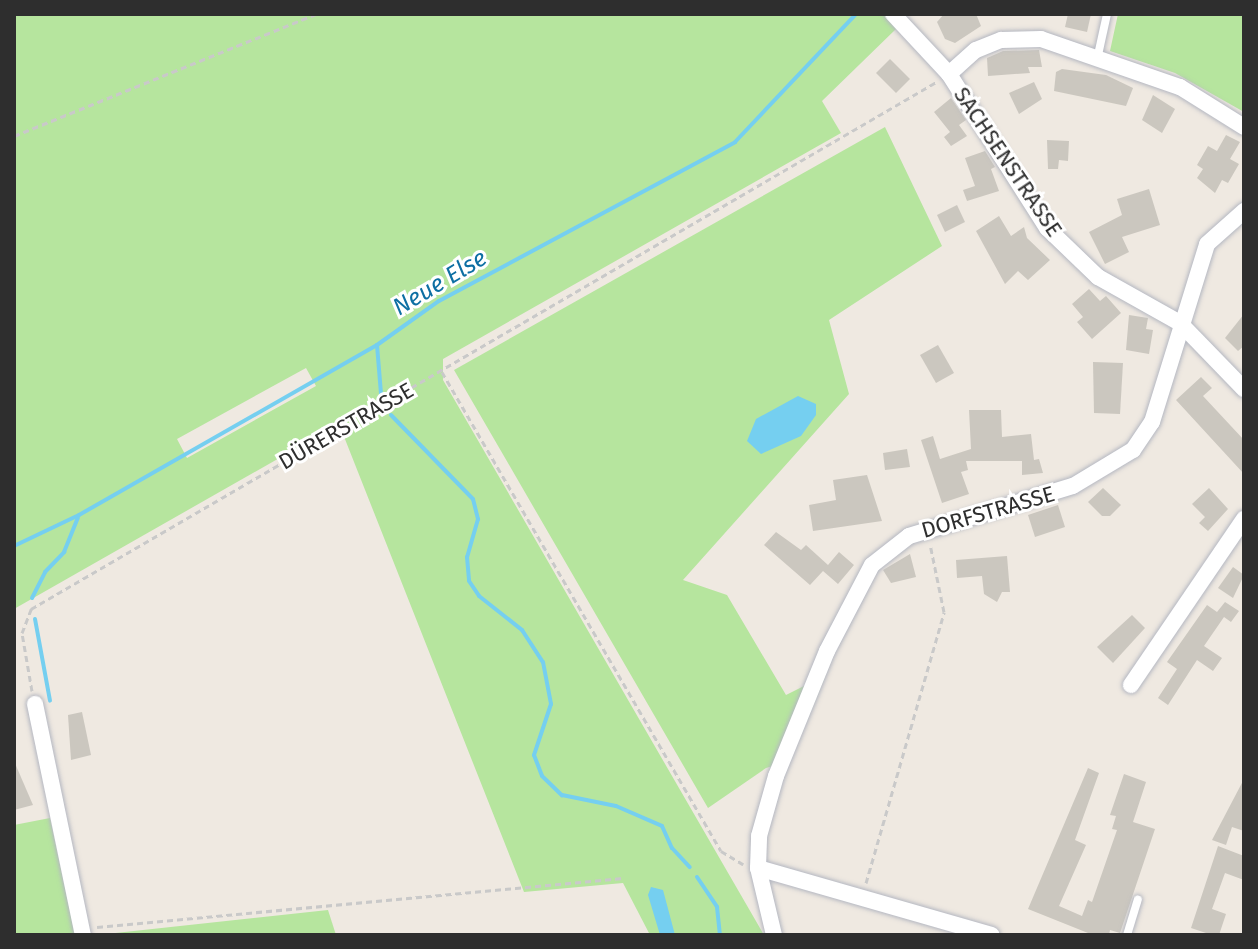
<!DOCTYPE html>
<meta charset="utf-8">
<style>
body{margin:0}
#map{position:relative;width:1258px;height:949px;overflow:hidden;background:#efe9e1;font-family:"Fira Sans",sans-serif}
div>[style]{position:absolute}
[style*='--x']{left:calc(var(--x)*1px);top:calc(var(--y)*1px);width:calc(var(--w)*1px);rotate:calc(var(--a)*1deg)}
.green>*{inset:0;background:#b6e59e}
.water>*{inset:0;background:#75cff0}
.stream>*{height:4px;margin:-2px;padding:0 2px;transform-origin:2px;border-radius:2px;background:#75cff0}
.building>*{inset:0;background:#cbc7bf}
.path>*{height:3px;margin-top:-1.5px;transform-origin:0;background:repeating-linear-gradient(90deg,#c9c9c9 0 6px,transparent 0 10px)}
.roads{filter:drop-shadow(0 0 2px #b4b7c1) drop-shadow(0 0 2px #b4b7c1)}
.lane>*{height:8px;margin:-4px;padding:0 4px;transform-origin:4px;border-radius:4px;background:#fff}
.street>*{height:16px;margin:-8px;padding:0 8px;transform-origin:8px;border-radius:8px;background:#fff}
span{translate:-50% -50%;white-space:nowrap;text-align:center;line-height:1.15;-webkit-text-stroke:6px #fff;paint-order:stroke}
.street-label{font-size:22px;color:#2e2e2e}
.water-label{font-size:24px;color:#0d6fa3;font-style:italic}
.frame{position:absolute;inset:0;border:16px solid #2e2e2e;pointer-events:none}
</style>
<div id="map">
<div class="green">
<div style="clip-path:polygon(evenodd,14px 14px,885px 14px,897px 28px,822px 101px,841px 133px,443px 359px,443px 380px,764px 935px,650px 935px,623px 883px,524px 892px,339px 424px,14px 609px,14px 14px,306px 368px,316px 386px,187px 458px,177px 439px,306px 368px)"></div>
<div style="clip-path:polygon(1118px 14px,1244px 14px,1244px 112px,1175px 73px,1110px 51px)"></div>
<div style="clip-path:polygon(885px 127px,942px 246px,829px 320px,849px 394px,683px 580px,727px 595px,786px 695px,826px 675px,790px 761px,766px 768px,708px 808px,454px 370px)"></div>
<div style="clip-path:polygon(50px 818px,75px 935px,14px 935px,14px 825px)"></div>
<div style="clip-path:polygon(328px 910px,336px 935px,97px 935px)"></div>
</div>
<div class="water">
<div style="clip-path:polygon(798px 396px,816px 404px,816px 415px,801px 436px,761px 454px,747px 441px,756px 419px)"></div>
<div style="clip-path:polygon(651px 887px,663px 890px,675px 935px,660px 935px,648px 895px)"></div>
</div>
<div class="stream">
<div style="--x:377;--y:345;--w:49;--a:85.3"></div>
<div style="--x:391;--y:415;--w:117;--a:45.7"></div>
<div style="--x:473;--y:499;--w:21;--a:76"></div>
<div style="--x:478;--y:519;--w:40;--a:106"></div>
<div style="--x:467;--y:557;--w:24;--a:85"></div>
<div style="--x:469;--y:581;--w:18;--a:56"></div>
<div style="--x:479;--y:596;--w:55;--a:38.3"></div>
<div style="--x:522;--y:630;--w:38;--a:57"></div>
<div style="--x:543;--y:662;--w:43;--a:79.2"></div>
<div style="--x:551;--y:704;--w:54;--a:108.4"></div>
<div style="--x:534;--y:755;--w:22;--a:69"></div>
<div style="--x:542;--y:776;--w:28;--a:44"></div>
<div style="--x:562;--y:795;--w:55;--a:11.5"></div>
<div style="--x:616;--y:806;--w:50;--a:23.5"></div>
<div style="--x:662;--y:826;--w:24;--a:66"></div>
<div style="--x:672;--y:848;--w:26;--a:47"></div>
<div style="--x:14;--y:546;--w:72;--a:-25.5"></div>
<div style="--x:79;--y:515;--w:343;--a:-29.7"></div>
<div style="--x:377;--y:345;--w:76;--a:-35.4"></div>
<div style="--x:439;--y:301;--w:336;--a:-28.2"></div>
<div style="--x:735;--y:142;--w:176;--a:-46.6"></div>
<div style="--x:32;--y:598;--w:29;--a:-63"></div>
<div style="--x:45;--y:572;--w:28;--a:-46"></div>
<div style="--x:64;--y:552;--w:37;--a:-68"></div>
<div style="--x:35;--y:619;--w:83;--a:79.6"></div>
<div style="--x:697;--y:877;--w:36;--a:56"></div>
<div style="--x:717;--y:907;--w:28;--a:84"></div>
</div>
<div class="building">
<div style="clip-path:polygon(944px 14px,976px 14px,981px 26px,955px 43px,945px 39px,937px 22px)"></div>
<div style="clip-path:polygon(1068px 14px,1091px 14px,1087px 32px,1065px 27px)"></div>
<div style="clip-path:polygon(1039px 50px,1042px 67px,1028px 67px,1030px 73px,988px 76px,987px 58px,1003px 51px)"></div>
<div style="clip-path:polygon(890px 59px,910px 79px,896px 93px,876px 73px)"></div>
<div style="clip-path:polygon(1062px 69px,1106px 75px,1133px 88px,1126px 106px,1054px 91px,1056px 72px)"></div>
<div style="clip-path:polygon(1034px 82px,1042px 99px,1019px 114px,1009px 93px)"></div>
<div style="clip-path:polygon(1153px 95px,1175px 109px,1162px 133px,1142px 120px)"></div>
<div style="clip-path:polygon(951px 98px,966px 120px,959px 125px,967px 136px,951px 146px,944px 137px,950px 132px,934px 112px)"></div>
<div style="clip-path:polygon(1226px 135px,1240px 142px,1230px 159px,1239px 164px,1228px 183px,1222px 180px,1215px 193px,1197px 178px,1203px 169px,1197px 165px,1208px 146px,1217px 151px)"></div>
<div style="clip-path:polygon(1047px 140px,1069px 141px,1068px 161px,1059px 160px,1058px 169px,1048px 169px)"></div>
<div style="clip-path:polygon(985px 151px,995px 167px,991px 169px,999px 191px,967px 201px,963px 190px,975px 186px,965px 158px)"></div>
<div style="clip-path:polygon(1149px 189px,1160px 225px,1122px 237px,1129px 252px,1105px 264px,1089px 232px,1122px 215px,1117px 199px)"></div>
<div style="clip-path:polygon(957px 205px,965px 222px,945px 232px,937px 215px)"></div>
<div style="clip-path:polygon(999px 216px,1011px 236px,1024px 227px,1027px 238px,1050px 260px,1028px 280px,1018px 271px,1005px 284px,976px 231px)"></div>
<div style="clip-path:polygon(1089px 289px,1100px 301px,1106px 296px,1121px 313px,1092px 339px,1077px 322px,1083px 317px,1072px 304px)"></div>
<div style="clip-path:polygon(1244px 314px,1244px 346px,1238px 351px,1225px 338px)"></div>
<div style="clip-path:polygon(1129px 315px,1148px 318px,1146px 329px,1153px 330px,1149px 354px,1126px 350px)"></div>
<div style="clip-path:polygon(938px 345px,954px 373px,936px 383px,920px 355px)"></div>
<div style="clip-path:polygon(1093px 362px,1123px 363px,1120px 414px,1094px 413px)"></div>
<div style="clip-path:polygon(1201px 377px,1212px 388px,1203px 396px,1244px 440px,1244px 474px,1176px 400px)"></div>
<div style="clip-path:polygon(969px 410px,1001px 410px,1002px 437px,1031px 434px,1034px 460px,1039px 459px,1043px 473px,1022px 475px,1022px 461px,966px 461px,968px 470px,961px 472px,969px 494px,942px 503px,921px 440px,933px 436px,940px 459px,971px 449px)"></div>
<div style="clip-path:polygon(907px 449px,910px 467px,885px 470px,883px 453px)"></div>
<div style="clip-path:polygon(867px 475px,882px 521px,813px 531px,809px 505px,836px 500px,833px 480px)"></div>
<div style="clip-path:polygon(1103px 488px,1121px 505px,1110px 516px,1102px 516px,1088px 502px)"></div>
<div style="clip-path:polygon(1209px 488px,1228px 509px,1208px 531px,1199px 523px,1205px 517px,1192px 504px)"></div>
<div style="clip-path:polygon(1058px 505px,1065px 527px,1035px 537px,1028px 515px)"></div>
<div style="clip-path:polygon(776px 532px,801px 550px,806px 545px,828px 565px,839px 552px,854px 565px,838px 584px,823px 571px,810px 585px,764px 545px)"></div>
<div style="clip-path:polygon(910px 554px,916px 577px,891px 583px,883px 570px)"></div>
<div style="clip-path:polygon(1007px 556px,1010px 592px,1002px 592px,997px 602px,984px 594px,982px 576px,957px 578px,956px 560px)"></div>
<div style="clip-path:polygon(1233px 567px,1244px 575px,1233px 598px,1218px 588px)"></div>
<div style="clip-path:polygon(1225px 602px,1239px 611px,1231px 622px,1224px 617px,1204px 646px,1222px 658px,1213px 671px,1197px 660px,1168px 705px,1158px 698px,1177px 669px,1167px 662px,1207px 605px,1217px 612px)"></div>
<div style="clip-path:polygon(1132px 615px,1145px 628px,1113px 663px,1097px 647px)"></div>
<div style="clip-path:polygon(82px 712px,91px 755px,71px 760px,68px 715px)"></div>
<div style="clip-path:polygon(14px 761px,33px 805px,14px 810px)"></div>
<div style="clip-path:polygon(1088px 768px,1099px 773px,1075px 840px,1086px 845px,1059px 906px,1082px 916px,1088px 900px,1092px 902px,1117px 830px,1112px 829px,1116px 816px,1110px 815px,1124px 774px,1146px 782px,1133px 822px,1155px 829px,1120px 933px,1110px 930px,1109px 935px,1093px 935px,1028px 909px)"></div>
<div style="clip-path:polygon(1244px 779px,1244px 831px,1232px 827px,1226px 845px,1212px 840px)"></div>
<div style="clip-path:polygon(1218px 846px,1244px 856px,1244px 880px,1225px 873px,1212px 909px,1226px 914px,1219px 935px,1212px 935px,1191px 928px)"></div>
</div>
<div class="path">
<div style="--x:14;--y:136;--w:326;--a:-22"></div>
<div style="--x:442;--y:372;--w:554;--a:59.78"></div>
<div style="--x:721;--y:851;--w:26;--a:31"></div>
<div style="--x:32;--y:691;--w:59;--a:-99.8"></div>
<div style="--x:22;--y:633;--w:26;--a:-69"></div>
<div style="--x:31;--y:609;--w:1047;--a:-30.21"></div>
<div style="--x:866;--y:883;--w:282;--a:-73.9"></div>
<div style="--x:944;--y:612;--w:69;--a:-101.6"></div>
<div style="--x:97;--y:927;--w:528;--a:-5.32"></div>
</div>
<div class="roads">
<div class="lane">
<div style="--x:1098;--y:55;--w:42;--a:-77.6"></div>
<div style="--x:1127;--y:935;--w:37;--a:-73"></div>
</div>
<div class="street">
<div style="--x:893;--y:14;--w:82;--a:47"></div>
<div style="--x:949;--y:74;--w:183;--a:57.5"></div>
<div style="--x:1047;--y:228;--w:71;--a:43.9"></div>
<div style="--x:1098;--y:277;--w:94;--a:29.3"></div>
<div style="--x:1180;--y:323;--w:92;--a:45.9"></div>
<div style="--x:949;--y:74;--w:36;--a:-42"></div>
<div style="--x:976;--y:50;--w:27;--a:-22"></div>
<div style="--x:1001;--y:40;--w:40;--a:-1.4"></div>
<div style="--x:1041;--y:39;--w:147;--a:19.1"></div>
<div style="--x:1180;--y:87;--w:75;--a:32"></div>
<div style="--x:1131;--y:685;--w:201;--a:-55.8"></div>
<div style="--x:35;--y:704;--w:236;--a:78.3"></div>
<div style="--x:758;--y:868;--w:243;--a:16"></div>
<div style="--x:774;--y:935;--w:69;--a:-103.4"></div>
<div style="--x:758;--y:868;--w:32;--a:-88"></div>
<div style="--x:759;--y:836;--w:62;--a:-74.2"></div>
<div style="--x:776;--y:776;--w:135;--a:-67.8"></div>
<div style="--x:827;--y:651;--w:97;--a:-62.4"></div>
<div style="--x:872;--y:565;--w:47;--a:-38.1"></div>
<div style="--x:909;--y:536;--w:171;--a:-17"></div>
<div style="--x:1073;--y:486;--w:70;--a:-31"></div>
<div style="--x:1133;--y:450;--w:34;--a:-56"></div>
<div style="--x:1152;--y:422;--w:186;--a:-72.8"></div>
<div style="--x:1207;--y:244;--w:50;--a:-41.7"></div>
</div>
</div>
<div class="street-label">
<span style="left:1008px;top:162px;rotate:56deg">SACHSENSTRASSE</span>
<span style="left:346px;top:426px;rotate:-30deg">DÜRERSTRASSE</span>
<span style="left:988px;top:512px;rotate:-16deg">DORFSTRASSE</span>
</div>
<div class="water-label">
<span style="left:440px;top:283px;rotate:-31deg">Neue Else</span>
</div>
<div class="frame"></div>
</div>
